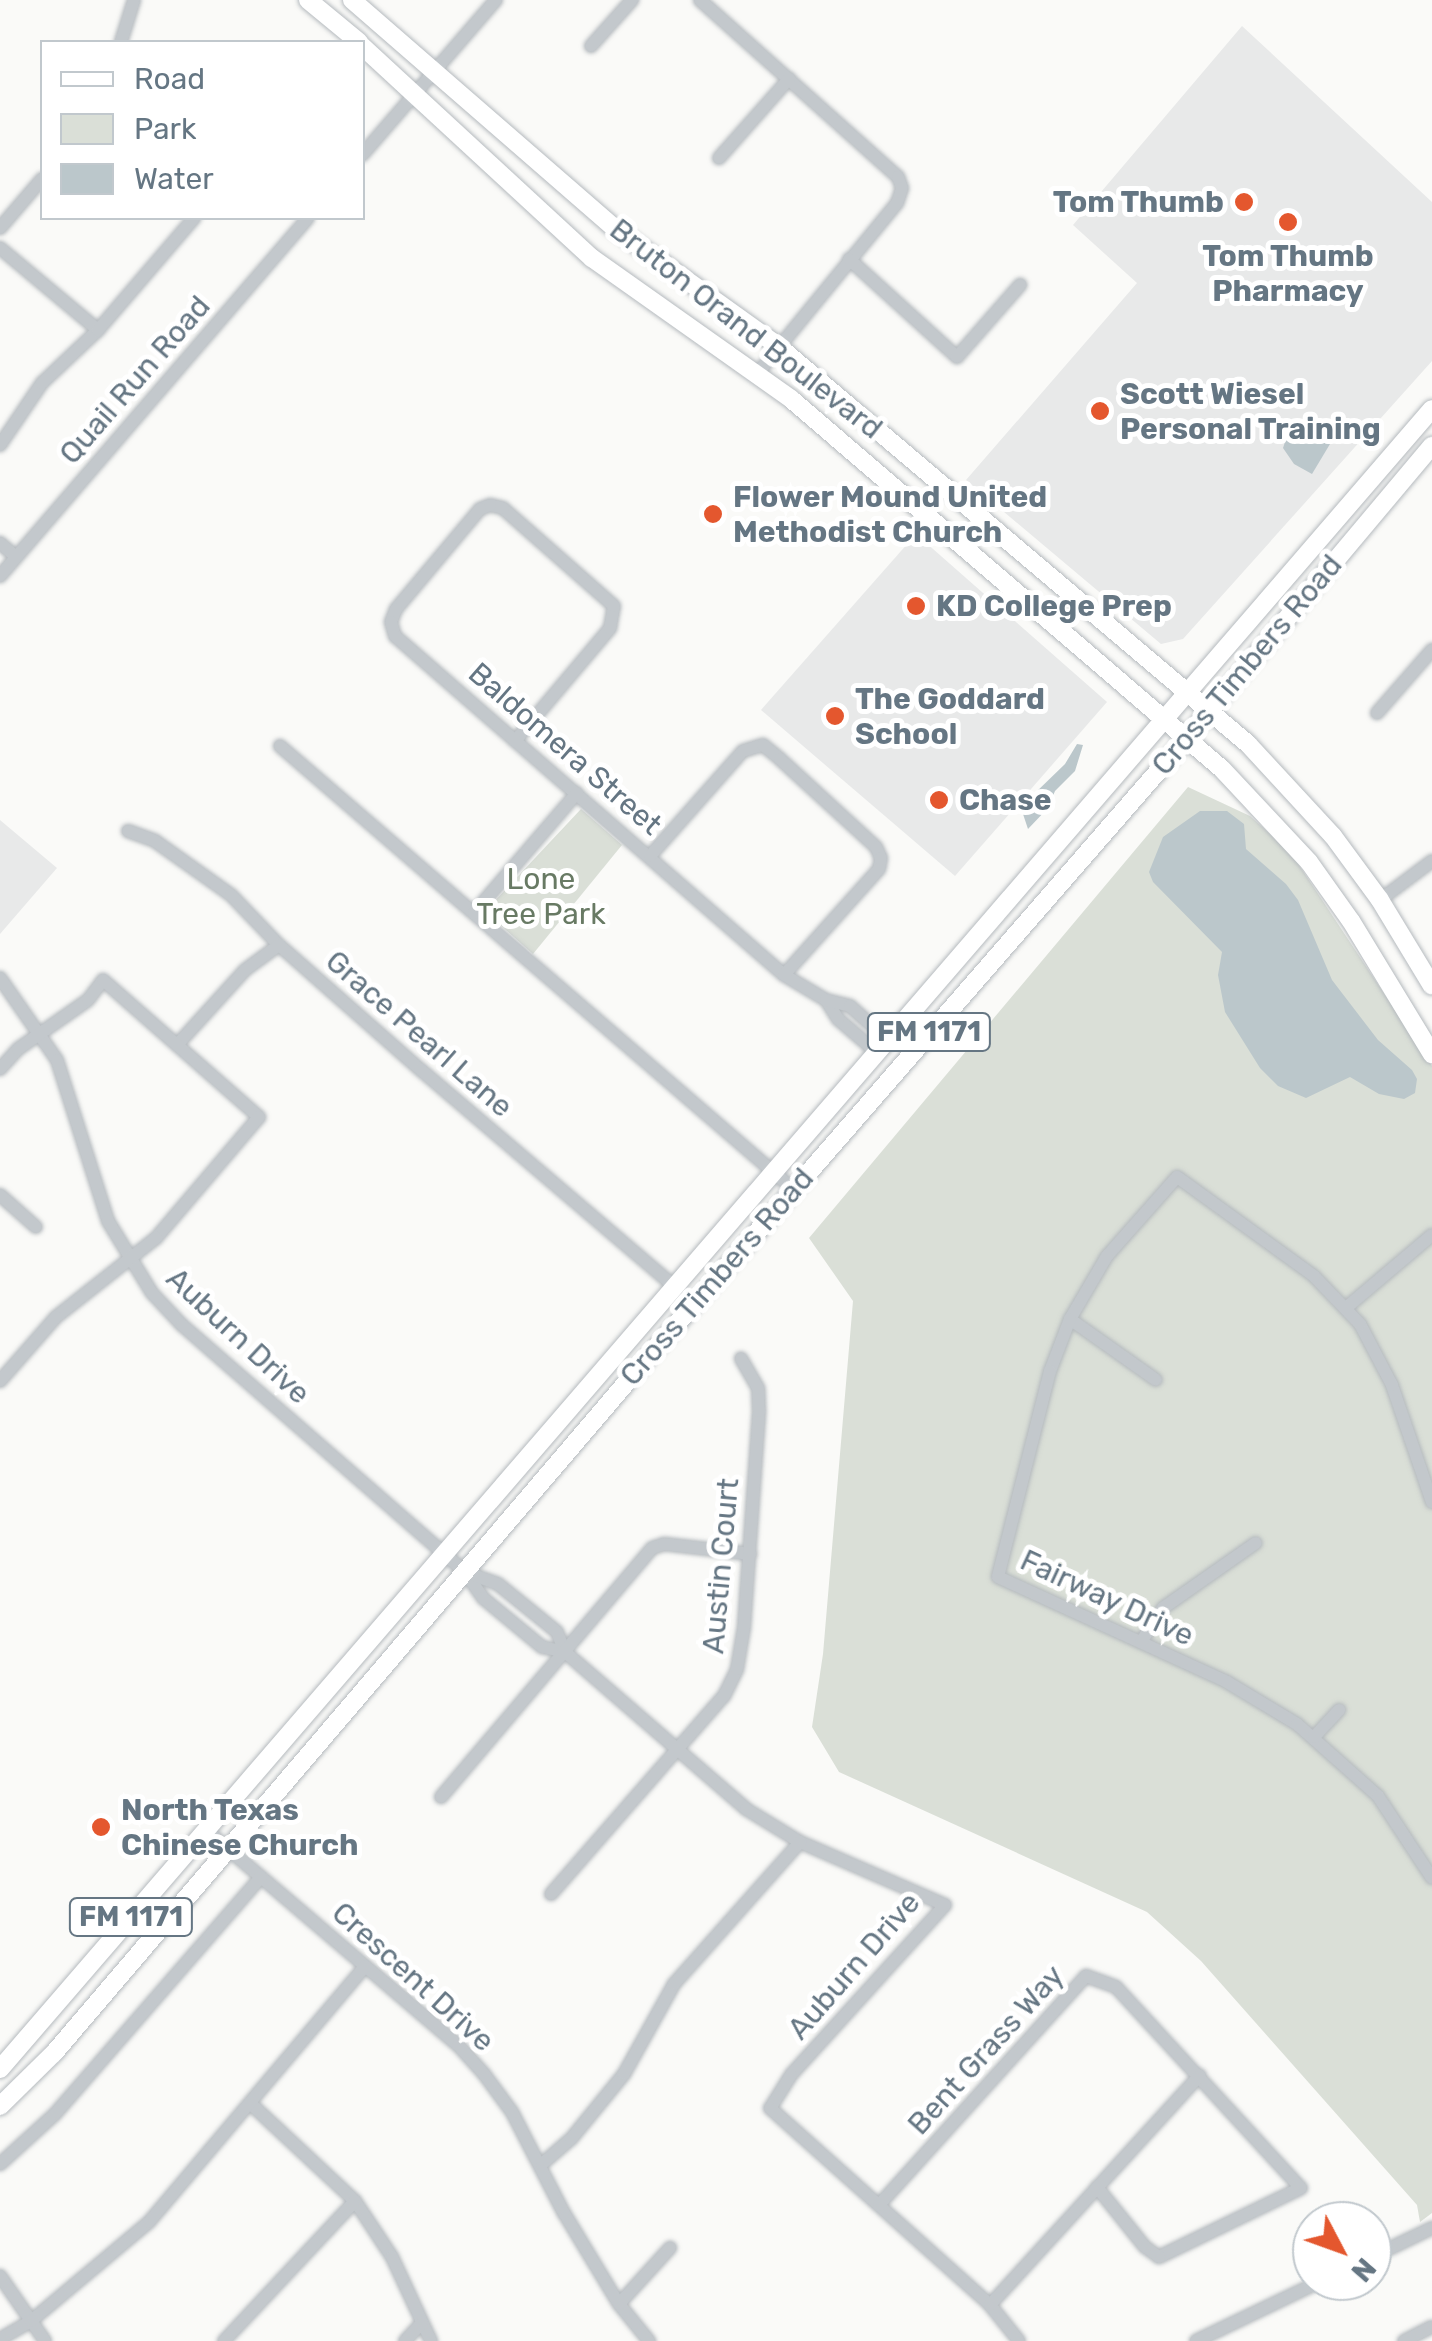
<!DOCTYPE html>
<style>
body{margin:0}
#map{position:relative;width:1432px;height:2341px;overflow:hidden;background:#fafaf8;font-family:Rubik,sans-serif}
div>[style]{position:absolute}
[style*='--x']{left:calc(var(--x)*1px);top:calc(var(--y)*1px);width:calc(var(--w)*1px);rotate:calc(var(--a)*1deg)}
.built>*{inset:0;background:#e8e9e9}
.green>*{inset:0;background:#dadfd7}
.water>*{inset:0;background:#bbc7cb}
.roads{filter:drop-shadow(0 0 2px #b5babe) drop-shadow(0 0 2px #b5babe)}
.minor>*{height:12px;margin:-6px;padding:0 6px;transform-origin:6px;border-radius:6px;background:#c3c8cc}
.major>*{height:18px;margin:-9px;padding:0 9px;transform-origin:9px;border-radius:9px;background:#fff}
.dots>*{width:28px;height:28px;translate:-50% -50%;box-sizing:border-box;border:5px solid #fff;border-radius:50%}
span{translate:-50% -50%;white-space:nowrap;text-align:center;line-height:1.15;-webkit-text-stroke:10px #fff;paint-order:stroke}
.shield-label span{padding:2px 8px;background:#fff;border:2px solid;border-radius:8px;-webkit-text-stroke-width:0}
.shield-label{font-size:28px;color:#657683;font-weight:700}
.poi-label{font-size:30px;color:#657683;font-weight:700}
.right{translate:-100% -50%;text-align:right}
.left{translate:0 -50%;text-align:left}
.street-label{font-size:30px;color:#657683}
.park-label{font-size:30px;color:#687a64}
.legend{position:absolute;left:40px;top:40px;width:325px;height:180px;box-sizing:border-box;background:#fff;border:2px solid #c1c8cd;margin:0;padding:12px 18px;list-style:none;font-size:30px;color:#657683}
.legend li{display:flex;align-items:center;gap:20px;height:50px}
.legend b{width:50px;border:2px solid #c1c8cd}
.north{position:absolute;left:1292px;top:2201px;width:100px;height:100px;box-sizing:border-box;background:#fff;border:2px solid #c1c8cd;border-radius:50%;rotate:131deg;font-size:28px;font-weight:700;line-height:40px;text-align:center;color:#657683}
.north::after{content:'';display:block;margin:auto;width:35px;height:45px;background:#e4572e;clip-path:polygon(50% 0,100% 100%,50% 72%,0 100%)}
</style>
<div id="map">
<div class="built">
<div style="clip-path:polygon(1242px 26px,1432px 202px,1432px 361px,1183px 639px,1161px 644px,966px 480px,1137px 283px,1073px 225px)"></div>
<div style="clip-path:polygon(916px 534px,1107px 702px,955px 876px,761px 710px)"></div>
<div style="clip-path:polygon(0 820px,57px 868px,0 934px)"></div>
</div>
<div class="green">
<div style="clip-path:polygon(1188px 787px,1250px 816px,1291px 853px,1432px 1066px,1432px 2213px,1420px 2222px,1417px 2205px,1201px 1961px,1147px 1912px,839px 1772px,812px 1727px,823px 1654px,853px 1301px,809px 1238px)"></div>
<div style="clip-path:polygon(581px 809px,622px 845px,533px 954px,489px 915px,491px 905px)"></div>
</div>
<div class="water">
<div style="clip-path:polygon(1327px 437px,1333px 439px,1312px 474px,1294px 464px,1283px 448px,1286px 439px)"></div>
<div style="clip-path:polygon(1077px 744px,1083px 745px,1075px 771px,1055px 791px,1048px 808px,1028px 829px,1023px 814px,1032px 796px,1065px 764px)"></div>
<div style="clip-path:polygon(1200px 811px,1227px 811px,1244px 824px,1246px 849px,1286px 884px,1298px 900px,1332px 980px,1378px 1040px,1412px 1070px,1417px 1079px,1415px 1093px,1404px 1099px,1379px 1094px,1350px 1077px,1306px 1098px,1278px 1086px,1260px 1068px,1225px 1012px,1218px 975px,1222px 952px,1153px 882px,1149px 872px,1163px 837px)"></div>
</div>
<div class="roads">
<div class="minor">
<div style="--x:700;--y:0;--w:266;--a:41.8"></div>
<div style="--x:898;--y:177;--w:12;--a:70"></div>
<div style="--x:902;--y:188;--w:16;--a:108"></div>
<div style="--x:897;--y:203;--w:220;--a:129.3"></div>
<div style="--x:121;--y:42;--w:44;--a:-72.8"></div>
<div style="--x:591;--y:46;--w:62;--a:-48.3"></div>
<div style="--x:362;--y:155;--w:205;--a:-49.2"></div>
<div style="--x:719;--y:158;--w:106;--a:-48.5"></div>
<div style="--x:0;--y:228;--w:65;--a:-49.4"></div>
<div style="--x:0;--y:248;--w:128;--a:39.9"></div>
<div style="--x:849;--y:259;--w:146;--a:42.2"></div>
<div style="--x:957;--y:357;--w:96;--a:-48.8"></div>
<div style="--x:0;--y:445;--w:75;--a:-55.9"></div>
<div style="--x:42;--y:383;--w:77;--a:-43.4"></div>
<div style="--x:98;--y:330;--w:148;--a:-49.4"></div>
<div style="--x:0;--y:543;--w:21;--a:41"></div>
<div style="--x:0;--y:576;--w:472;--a:-49.3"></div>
<div style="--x:1377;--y:713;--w:84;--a:-48.9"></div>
<div style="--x:515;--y:741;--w:148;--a:-49.9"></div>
<div style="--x:610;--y:628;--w:22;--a:-80"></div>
<div style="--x:614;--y:606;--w:148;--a:-138.6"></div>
<div style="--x:503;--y:508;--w:13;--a:-167"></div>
<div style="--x:490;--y:505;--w:11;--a:158"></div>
<div style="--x:480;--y:509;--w:131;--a:130"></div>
<div style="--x:396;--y:609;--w:14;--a:111"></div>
<div style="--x:391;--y:622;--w:15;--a:74"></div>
<div style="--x:395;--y:636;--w:516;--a:41.07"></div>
<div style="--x:784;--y:975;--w:49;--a:30.8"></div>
<div style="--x:280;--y:746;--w:678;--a:40.81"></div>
<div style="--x:128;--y:831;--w:29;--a:20"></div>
<div style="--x:155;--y:841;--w:93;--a:35.4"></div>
<div style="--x:231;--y:895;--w:69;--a:46.2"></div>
<div style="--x:279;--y:945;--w:189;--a:41.4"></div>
<div style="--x:421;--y:1070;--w:331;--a:40.5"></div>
<div style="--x:650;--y:856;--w:140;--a:-48.5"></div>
<div style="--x:743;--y:751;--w:21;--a:-17"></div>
<div style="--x:763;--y:745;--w:22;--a:39"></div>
<div style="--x:780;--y:759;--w:130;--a:42.5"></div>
<div style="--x:876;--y:847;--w:12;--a:66"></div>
<div style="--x:881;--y:858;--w:11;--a:100"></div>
<div style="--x:879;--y:869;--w:142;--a:131.9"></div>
<div style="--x:1380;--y:900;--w:65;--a:-36.9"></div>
<div style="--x:474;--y:913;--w:158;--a:-49.4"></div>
<div style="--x:0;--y:978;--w:100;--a:55.2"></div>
<div style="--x:57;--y:1060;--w:169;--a:72.4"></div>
<div style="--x:108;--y:1221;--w:84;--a:58.6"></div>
<div style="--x:152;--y:1293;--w:44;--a:46.8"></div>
<div style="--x:182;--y:1325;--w:376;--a:41.1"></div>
<div style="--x:465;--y:1572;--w:32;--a:55"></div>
<div style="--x:483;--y:1598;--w:77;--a:39.7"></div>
<div style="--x:542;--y:1647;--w:24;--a:12"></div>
<div style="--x:177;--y:1045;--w:101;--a:-47.8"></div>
<div style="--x:245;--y:970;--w:42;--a:-36.3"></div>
<div style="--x:875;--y:1051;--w:49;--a:-139.1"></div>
<div style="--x:838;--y:1019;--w:22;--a:-122"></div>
<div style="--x:826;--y:1000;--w:25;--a:14"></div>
<div style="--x:850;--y:1006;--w:48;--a:41.6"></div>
<div style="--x:0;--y:1069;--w:27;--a:-48"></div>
<div style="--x:18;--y:1049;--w:85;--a:-35"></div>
<div style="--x:88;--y:1000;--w:25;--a:-53"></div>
<div style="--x:103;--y:980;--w:208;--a:41.3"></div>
<div style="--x:259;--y:1117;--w:159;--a:130.4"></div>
<div style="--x:156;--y:1238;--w:127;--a:141.7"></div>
<div style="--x:56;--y:1317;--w:85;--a:131.2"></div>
<div style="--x:0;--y:1195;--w:48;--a:41.6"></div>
<div style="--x:1347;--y:1307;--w:111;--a:-40.3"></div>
<div style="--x:1070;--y:1319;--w:105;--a:35.3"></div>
<div style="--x:1432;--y:1502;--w:124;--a:-108.9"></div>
<div style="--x:1392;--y:1385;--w:69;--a:-117.7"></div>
<div style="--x:1360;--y:1324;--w:66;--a:-133.8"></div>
<div style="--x:1314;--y:1276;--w:169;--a:-144.1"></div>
<div style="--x:1177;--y:1177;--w:106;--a:131.5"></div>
<div style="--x:1107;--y:1256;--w:73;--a:120.4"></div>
<div style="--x:1070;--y:1319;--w:56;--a:111"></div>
<div style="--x:1050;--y:1371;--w:212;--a:104.2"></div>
<div style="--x:998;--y:1577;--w:252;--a:24.6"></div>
<div style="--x:1227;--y:1682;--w:82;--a:31"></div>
<div style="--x:1297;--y:1724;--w:108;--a:41.6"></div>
<div style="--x:1378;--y:1796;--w:98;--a:56.6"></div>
<div style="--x:465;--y:1572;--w:35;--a:20"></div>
<div style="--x:498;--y:1584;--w:76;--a:39.1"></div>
<div style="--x:557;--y:1632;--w:22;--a:68"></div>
<div style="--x:565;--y:1652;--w:240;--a:40.9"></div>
<div style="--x:746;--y:1809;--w:63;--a:31.4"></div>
<div style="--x:800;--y:1842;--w:158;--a:23.5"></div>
<div style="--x:945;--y:1905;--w:229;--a:132.2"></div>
<div style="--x:791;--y:2075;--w:39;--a:122"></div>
<div style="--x:770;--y:2108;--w:295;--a:41.8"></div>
<div style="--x:990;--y:2305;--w:46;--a:51.1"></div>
<div style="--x:1141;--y:1642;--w:40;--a:-57.1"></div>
<div style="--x:1163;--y:1608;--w:113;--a:-35"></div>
<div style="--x:1314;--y:1737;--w:37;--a:-47"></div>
<div style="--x:441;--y:1797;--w:326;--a:-49.7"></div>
<div style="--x:652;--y:1548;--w:13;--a:-18"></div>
<div style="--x:664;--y:1544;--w:87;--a:6.6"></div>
<div style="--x:206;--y:1830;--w:331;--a:40.5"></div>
<div style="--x:458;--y:2045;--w:39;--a:48"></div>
<div style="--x:484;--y:2074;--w:47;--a:53.6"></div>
<div style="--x:512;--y:2112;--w:114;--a:62.8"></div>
<div style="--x:564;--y:2213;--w:106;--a:58.9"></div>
<div style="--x:619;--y:2304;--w:48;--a:51"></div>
<div style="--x:551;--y:1894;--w:263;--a:-48.9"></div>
<div style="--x:724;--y:1696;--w:30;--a:-64"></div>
<div style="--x:737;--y:1669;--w:43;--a:-80.5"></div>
<div style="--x:744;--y:1627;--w:217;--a:-86"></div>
<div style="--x:759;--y:1411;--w:23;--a:-92"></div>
<div style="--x:758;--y:1388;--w:34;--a:-120"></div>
<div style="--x:251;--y:2104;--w:142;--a:43"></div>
<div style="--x:355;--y:2201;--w:67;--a:56.5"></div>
<div style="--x:392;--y:2257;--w:93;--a:65.1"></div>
<div style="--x:0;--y:2164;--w:74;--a:-42.3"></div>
<div style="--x:55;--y:2114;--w:314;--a:-49"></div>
<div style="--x:542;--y:2164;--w:38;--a:-41"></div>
<div style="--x:571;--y:2139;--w:84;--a:-50.8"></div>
<div style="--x:624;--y:2074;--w:103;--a:-60.9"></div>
<div style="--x:674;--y:1984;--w:190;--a:-48.4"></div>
<div style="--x:879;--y:2205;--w:309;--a:-47.9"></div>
<div style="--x:1086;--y:1976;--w:32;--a:20"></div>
<div style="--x:1116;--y:1987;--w:273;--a:47.4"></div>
<div style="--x:1301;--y:2188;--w:158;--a:154.1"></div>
<div style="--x:1159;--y:2257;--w:17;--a:-144"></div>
<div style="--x:1145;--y:2247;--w:77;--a:-128.7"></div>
<div style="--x:1372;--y:2257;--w:67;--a:-25.8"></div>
<div style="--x:0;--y:2276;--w:79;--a:55.3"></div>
<div style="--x:619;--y:2304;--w:76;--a:-47.7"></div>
<div style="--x:990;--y:2305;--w:311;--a:-47.6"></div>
<div style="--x:0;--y:2339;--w:36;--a:-30"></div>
<div style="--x:31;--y:2321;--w:154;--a:-40"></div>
<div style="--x:149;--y:2222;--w:335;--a:-49.8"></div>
<div style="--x:224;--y:2341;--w:192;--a:-46.9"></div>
<div style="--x:405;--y:2341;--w:25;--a:-47"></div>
<div style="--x:1196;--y:2341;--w:139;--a:-25.6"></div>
<div style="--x:1404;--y:2341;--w:31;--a:-27"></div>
</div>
<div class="major">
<div style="--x:308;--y:0;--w:66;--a:39.5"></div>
<div style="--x:352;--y:0;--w:347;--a:41"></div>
<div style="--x:614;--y:228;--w:202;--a:35.7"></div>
<div style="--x:778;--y:346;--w:616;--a:40.26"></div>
<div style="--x:1248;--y:744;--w:125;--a:47.3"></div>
<div style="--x:1333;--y:836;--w:79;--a:53.7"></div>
<div style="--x:1380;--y:900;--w:100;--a:58.8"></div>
<div style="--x:362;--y:46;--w:313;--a:42.7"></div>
<div style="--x:592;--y:258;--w:244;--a:35.3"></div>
<div style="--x:791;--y:399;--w:568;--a:40.65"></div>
<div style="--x:1222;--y:769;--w:127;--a:46.9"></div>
<div style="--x:1309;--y:862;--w:72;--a:54.6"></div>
<div style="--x:1351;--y:921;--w:156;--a:58.7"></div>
<div style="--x:0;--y:2069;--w:2192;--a:-49.22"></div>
<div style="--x:0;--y:2106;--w:76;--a:-44.5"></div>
<div style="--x:54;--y:2053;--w:927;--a:-49.51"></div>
<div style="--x:656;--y:1348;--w:789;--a:-48.96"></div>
<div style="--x:1174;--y:753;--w:401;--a:-50"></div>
</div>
</div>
<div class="dots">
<div style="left:1244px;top:202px;background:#e4572e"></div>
<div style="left:1288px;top:222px;background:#e4572e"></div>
<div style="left:1100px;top:411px;background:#e4572e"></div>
<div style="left:713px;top:514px;background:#e4572e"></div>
<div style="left:916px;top:606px;background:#e4572e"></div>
<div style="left:835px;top:716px;background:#e4572e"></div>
<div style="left:939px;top:800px;background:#e4572e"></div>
<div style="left:101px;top:1827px;background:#e4572e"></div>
</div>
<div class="shield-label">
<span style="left:929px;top:1032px">FM 1171</span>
<span style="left:131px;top:1917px">FM 1171</span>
</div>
<div class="poi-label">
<span class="right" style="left:1224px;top:202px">Tom Thumb</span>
<span style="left:1288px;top:273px">Tom Thumb<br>Pharmacy</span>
<span class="left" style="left:1120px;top:411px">Scott Wiesel<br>Personal Training</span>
<span class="left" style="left:733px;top:514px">Flower Mound United<br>Methodist Church</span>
<span class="left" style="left:936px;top:606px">KD College Prep</span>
<span class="left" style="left:855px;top:716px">The Goddard<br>School</span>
<span class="left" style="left:959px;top:800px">Chase</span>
<span class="left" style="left:121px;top:1827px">North Texas<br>Chinese Church</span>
</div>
<div class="street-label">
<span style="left:746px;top:329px;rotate:38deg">Bruton Orand Boulevard</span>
<span style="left:135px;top:380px;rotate:-49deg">Quail Run Road</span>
<span style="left:1247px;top:665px;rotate:-50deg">Cross Timbers Road</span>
<span style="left:565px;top:749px;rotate:41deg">Baldomera Street</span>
<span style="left:419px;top:1034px;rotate:41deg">Grace Pearl Lane</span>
<span style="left:717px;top:1277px;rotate:-49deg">Cross Timbers Road</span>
<span style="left:238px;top:1336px;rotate:43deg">Auburn Drive</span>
<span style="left:721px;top:1566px;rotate:-85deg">Austin Court</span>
<span style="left:1107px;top:1598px;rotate:25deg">Fairway Drive</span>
<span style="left:854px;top:1966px;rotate:-49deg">Auburn Drive</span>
<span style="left:413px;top:1977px;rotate:42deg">Crescent Drive</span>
<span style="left:986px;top:2050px;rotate:-48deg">Bent Grass Way</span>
</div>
<div class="park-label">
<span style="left:541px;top:896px">Lone<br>Tree Park</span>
</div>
<ul class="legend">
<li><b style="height:12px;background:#fff"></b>Road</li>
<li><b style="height:28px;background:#dadfd7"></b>Park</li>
<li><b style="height:28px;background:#bbc7cb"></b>Water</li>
</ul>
<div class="north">N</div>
</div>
